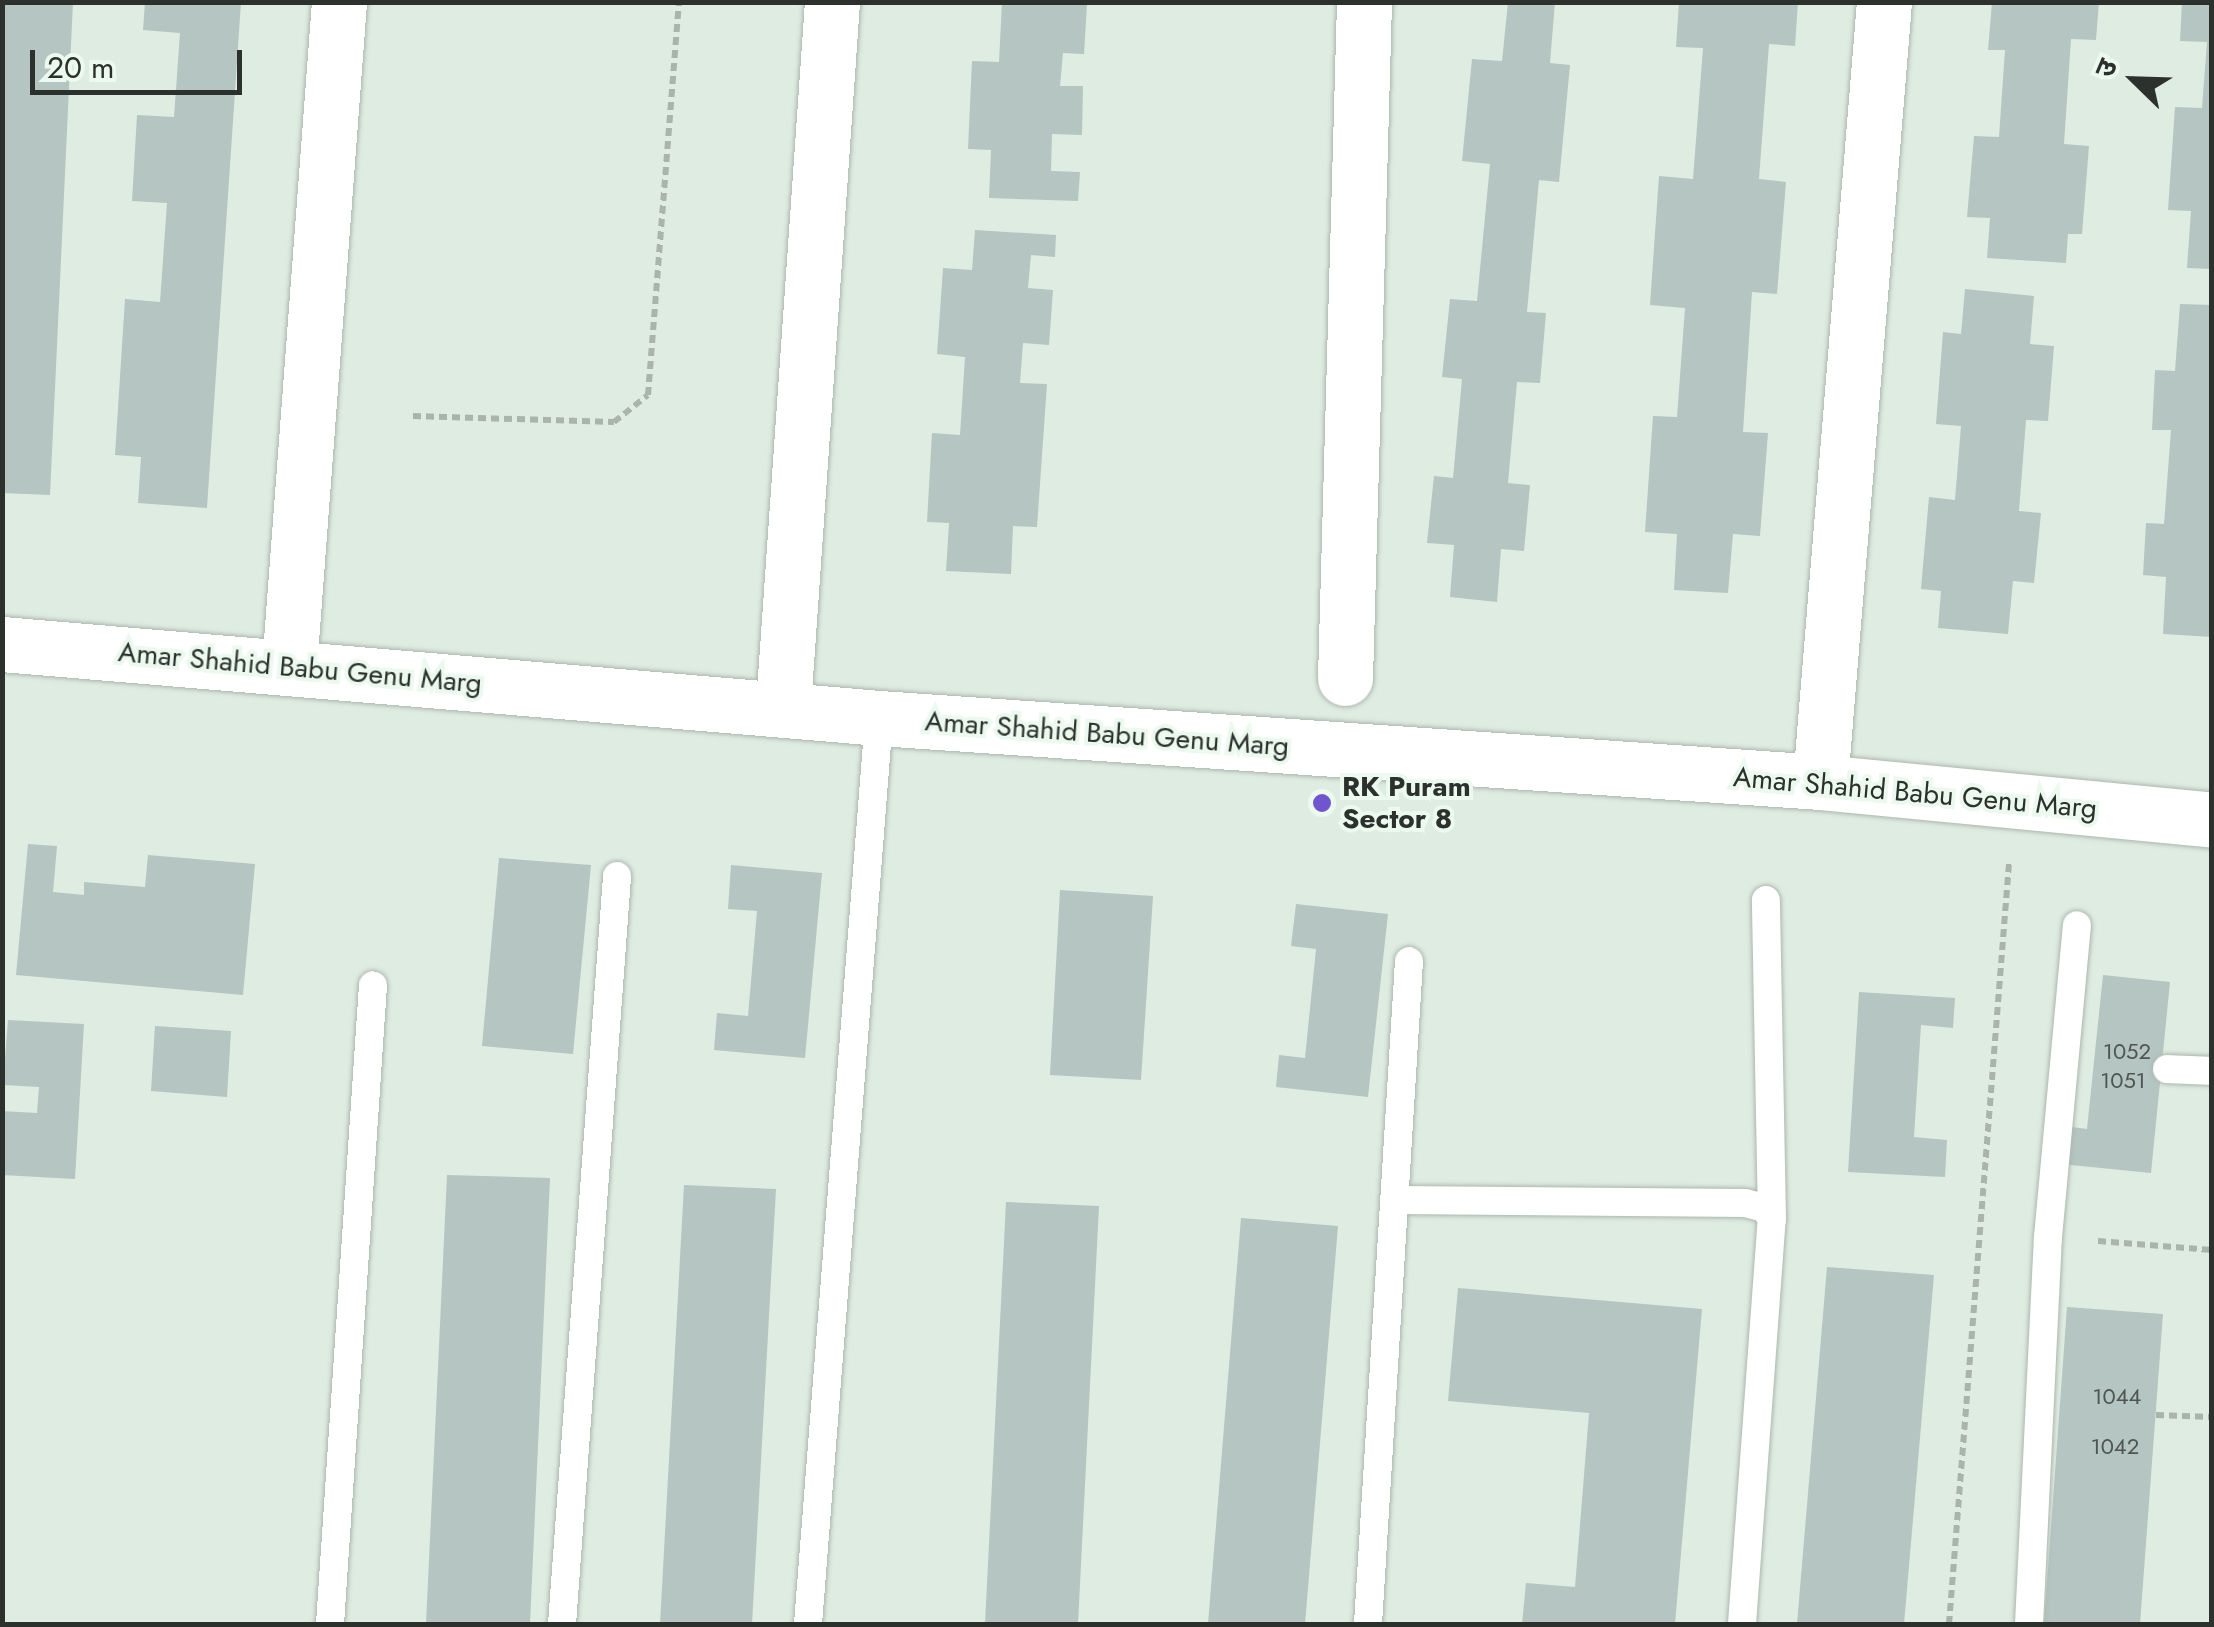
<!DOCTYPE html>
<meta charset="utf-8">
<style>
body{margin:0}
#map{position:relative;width:2214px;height:1627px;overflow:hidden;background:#dfece2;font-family:Jost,"Noto Sans Devanagari",sans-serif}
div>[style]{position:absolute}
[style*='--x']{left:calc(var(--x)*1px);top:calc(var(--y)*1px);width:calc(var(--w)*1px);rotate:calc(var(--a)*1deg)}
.building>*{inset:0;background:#b5c5c1}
.path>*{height:6px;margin-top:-3px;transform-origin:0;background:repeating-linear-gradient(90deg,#a9b4ac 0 8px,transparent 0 13px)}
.roads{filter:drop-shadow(0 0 2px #abb7ae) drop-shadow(0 0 2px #abb7ae)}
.service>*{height:28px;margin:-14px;padding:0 14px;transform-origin:14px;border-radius:14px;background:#fff}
.minor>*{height:55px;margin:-27.5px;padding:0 27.5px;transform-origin:27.5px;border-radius:27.5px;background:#fff}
.tertiary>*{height:55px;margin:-27.5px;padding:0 27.5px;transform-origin:27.5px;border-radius:27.5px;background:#fff}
.dots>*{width:28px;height:28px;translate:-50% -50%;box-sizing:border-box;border:5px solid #ecf9ef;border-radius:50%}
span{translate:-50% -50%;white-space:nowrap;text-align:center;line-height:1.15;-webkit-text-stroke:8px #ecf9ef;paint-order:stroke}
.number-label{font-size:22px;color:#4e5652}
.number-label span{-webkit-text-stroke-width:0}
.street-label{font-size:28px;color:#2c312d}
.poi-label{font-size:28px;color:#2c312d;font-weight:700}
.left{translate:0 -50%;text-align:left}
.frame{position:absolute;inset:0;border:5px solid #2c312d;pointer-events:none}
.north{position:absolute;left:2084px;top:30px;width:100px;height:100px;-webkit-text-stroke:8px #ecf9ef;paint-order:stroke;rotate:293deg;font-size:28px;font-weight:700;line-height:40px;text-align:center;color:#2c312d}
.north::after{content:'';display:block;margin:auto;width:35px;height:45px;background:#2c312d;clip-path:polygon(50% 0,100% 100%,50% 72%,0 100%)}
.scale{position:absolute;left:30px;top:50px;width:212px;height:45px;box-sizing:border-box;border:5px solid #2c312d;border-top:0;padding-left:12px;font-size:30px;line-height:35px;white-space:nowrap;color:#2c312d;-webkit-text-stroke:8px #ecf9ef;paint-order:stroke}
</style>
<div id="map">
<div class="building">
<div style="clip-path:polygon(2px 2px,73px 2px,50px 495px,2px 493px)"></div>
<div style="clip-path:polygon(145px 2px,241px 2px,207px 508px,138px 503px,141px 457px,115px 455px,125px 299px,160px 302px,167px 203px,132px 201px,137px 115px,174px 117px,180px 33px,143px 30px)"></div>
<div style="clip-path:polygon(1002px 2px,1087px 4px,1084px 54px,1063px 53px,1060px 86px,1083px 86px,1082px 135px,1052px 134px,1051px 171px,1080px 172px,1078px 201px,989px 198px,991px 150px,968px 149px,972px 61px,999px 62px)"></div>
<div style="clip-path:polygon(1508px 2px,1555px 2px,1550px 63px,1570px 65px,1559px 182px,1539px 180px,1527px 312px,1546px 313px,1540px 383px,1517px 382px,1508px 483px,1530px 485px,1524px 551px,1501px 549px,1497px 602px,1450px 597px,1454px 545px,1427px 543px,1434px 476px,1453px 478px,1462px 379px,1442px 377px,1450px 299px,1477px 301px,1490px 164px,1462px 161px,1472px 59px,1502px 61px)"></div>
<div style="clip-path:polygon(1679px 2px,1798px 2px,1795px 46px,1769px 44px,1759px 179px,1786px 182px,1777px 294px,1752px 292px,1743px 432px,1768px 433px,1760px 536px,1733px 534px,1728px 593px,1674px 590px,1677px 534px,1645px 532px,1653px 416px,1677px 417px,1685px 308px,1650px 305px,1659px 176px,1693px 179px,1703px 48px,1676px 47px)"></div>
<div style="clip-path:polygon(1992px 2px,2099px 2px,2096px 40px,2071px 39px,2064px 144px,2089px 146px,2082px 234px,2068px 234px,2066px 263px,1987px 258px,1990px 218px,1967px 217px,1974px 136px,1999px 137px,2005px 50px,1988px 50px)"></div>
<div style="clip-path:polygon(2182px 2px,2212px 2px,2212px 269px,2187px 268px,2191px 211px,2168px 210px,2175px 107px,2202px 108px,2207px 42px,2180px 41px)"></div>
<div style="clip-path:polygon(975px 230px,1056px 235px,1055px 257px,1031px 255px,1028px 288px,1053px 290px,1049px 345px,1023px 343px,1020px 383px,1047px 384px,1037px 527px,1013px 526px,1011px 574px,946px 571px,949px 523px,927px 522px,932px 433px,960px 435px,965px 357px,937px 354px,943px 268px,972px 270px)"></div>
<div style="clip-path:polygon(1965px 289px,2034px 296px,2030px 344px,2054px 346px,2048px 421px,2026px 420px,2019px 511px,2041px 513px,2034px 583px,2013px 581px,2008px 634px,1938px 628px,1941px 591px,1921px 589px,1929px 497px,1955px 500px,1961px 426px,1936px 424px,1943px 332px,1961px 334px)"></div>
<div style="clip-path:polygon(2180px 304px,2212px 305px,2212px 637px,2163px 634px,2166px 577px,2143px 575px,2146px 523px,2164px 524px,2171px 430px,2152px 430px,2155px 370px,2175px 371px)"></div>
<div style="clip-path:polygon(28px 844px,57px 846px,53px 892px,84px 895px,84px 882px,145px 887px,148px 855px,255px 864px,243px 995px,16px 975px)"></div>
<div style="clip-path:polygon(499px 858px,591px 865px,573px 1054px,482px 1046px)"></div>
<div style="clip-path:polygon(731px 865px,822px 873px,805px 1058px,714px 1050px,717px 1013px,748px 1016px,757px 911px,728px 909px)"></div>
<div style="clip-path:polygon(1060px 890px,1153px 896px,1141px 1080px,1050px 1075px)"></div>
<div style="clip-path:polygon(1296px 904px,1388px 914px,1368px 1097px,1276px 1087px,1279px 1055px,1305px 1058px,1316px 949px,1291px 946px)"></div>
<div style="clip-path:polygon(2103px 975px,2170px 982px,2151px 1173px,2061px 1164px,2065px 1126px,2087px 1129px)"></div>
<div style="clip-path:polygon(1859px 992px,1955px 998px,1953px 1028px,1921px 1025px,1914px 1137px,1947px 1140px,1945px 1177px,1848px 1172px)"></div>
<div style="clip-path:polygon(8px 1020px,84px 1024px,75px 1179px,2px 1175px,2px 1111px,37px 1113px,39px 1087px,3px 1085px)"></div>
<div style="clip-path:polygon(155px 1026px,231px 1031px,227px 1097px,151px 1091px)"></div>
<div style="clip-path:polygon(447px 1175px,550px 1178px,530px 1624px,426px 1624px)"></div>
<div style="clip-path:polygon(684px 1185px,776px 1189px,752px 1624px,660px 1624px)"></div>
<div style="clip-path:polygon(1006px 1202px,1099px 1206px,1078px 1624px,985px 1624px)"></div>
<div style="clip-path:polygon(1241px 1218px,1338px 1226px,1305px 1624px,1208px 1624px)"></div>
<div style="clip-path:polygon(1827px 1267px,1934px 1275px,1904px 1624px,1797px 1624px)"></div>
<div style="clip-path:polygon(1458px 1288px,1702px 1309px,1675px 1624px,1522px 1624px,1526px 1583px,1575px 1587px,1589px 1413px,1448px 1401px)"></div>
<div style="clip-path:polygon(2067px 1307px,2163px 1314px,2140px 1624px,2044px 1624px)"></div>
</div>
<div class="path">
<div style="--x:413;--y:416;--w:201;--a:1.7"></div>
<div style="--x:614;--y:422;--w:43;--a:-38.5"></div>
<div style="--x:648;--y:395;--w:394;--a:-85.5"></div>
<div style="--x:2098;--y:1241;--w:114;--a:4.5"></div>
<div style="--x:2156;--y:1415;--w:56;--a:2"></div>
<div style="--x:1949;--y:1624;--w:763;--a:-85.49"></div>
</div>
<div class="roads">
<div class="service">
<div style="--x:2167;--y:1069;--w:45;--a:2.5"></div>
<div style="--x:1397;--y:1200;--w:348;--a:0.5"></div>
<div style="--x:1745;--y:1203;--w:21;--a:14"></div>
<div style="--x:1765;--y:1208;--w:13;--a:58"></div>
<div style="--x:330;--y:1624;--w:640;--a:-86.15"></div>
<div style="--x:562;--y:1624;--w:750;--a:-85.79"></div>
<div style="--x:808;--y:1624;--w:909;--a:-85.52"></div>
<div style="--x:1368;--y:1624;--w:664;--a:-86.46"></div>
<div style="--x:1742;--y:1624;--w:406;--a:-85.8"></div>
<div style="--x:1772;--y:1219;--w:319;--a:-91.1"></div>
<div style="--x:2029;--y:1624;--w:387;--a:-87.2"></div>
<div style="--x:2048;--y:1237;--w:313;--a:-84.7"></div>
</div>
<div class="minor">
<div style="--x:289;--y:667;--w:667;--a:-85.7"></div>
<div style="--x:1345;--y:678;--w:676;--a:-88.39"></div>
<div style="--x:783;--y:706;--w:706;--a:-86.02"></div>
<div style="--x:1820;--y:782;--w:783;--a:-85.31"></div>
</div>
<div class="tertiary">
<div style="--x:2;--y:644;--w:880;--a:4.82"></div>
<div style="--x:879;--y:718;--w:943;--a:3.89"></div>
<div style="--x:1820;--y:782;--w:394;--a:5.5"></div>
</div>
</div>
<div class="dots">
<div style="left:1322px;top:803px;background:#7155cf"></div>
</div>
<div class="number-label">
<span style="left:2127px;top:1052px">1052</span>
<span style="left:2123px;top:1081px">1051</span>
<span style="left:2117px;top:1397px">1044</span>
<span style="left:2115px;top:1447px">1042</span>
</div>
<div class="street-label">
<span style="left:300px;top:668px;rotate:5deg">Amar Shahid Babu Genu Marg</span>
<span style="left:1107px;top:734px;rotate:4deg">Amar Shahid Babu Genu Marg</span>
<span style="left:1915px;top:793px;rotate:5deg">Amar Shahid Babu Genu Marg</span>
</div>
<div class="poi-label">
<span class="left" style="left:1342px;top:803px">RK Puram<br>Sector 8</span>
</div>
<div class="frame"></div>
<div class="north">उ</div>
<div class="scale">20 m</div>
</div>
